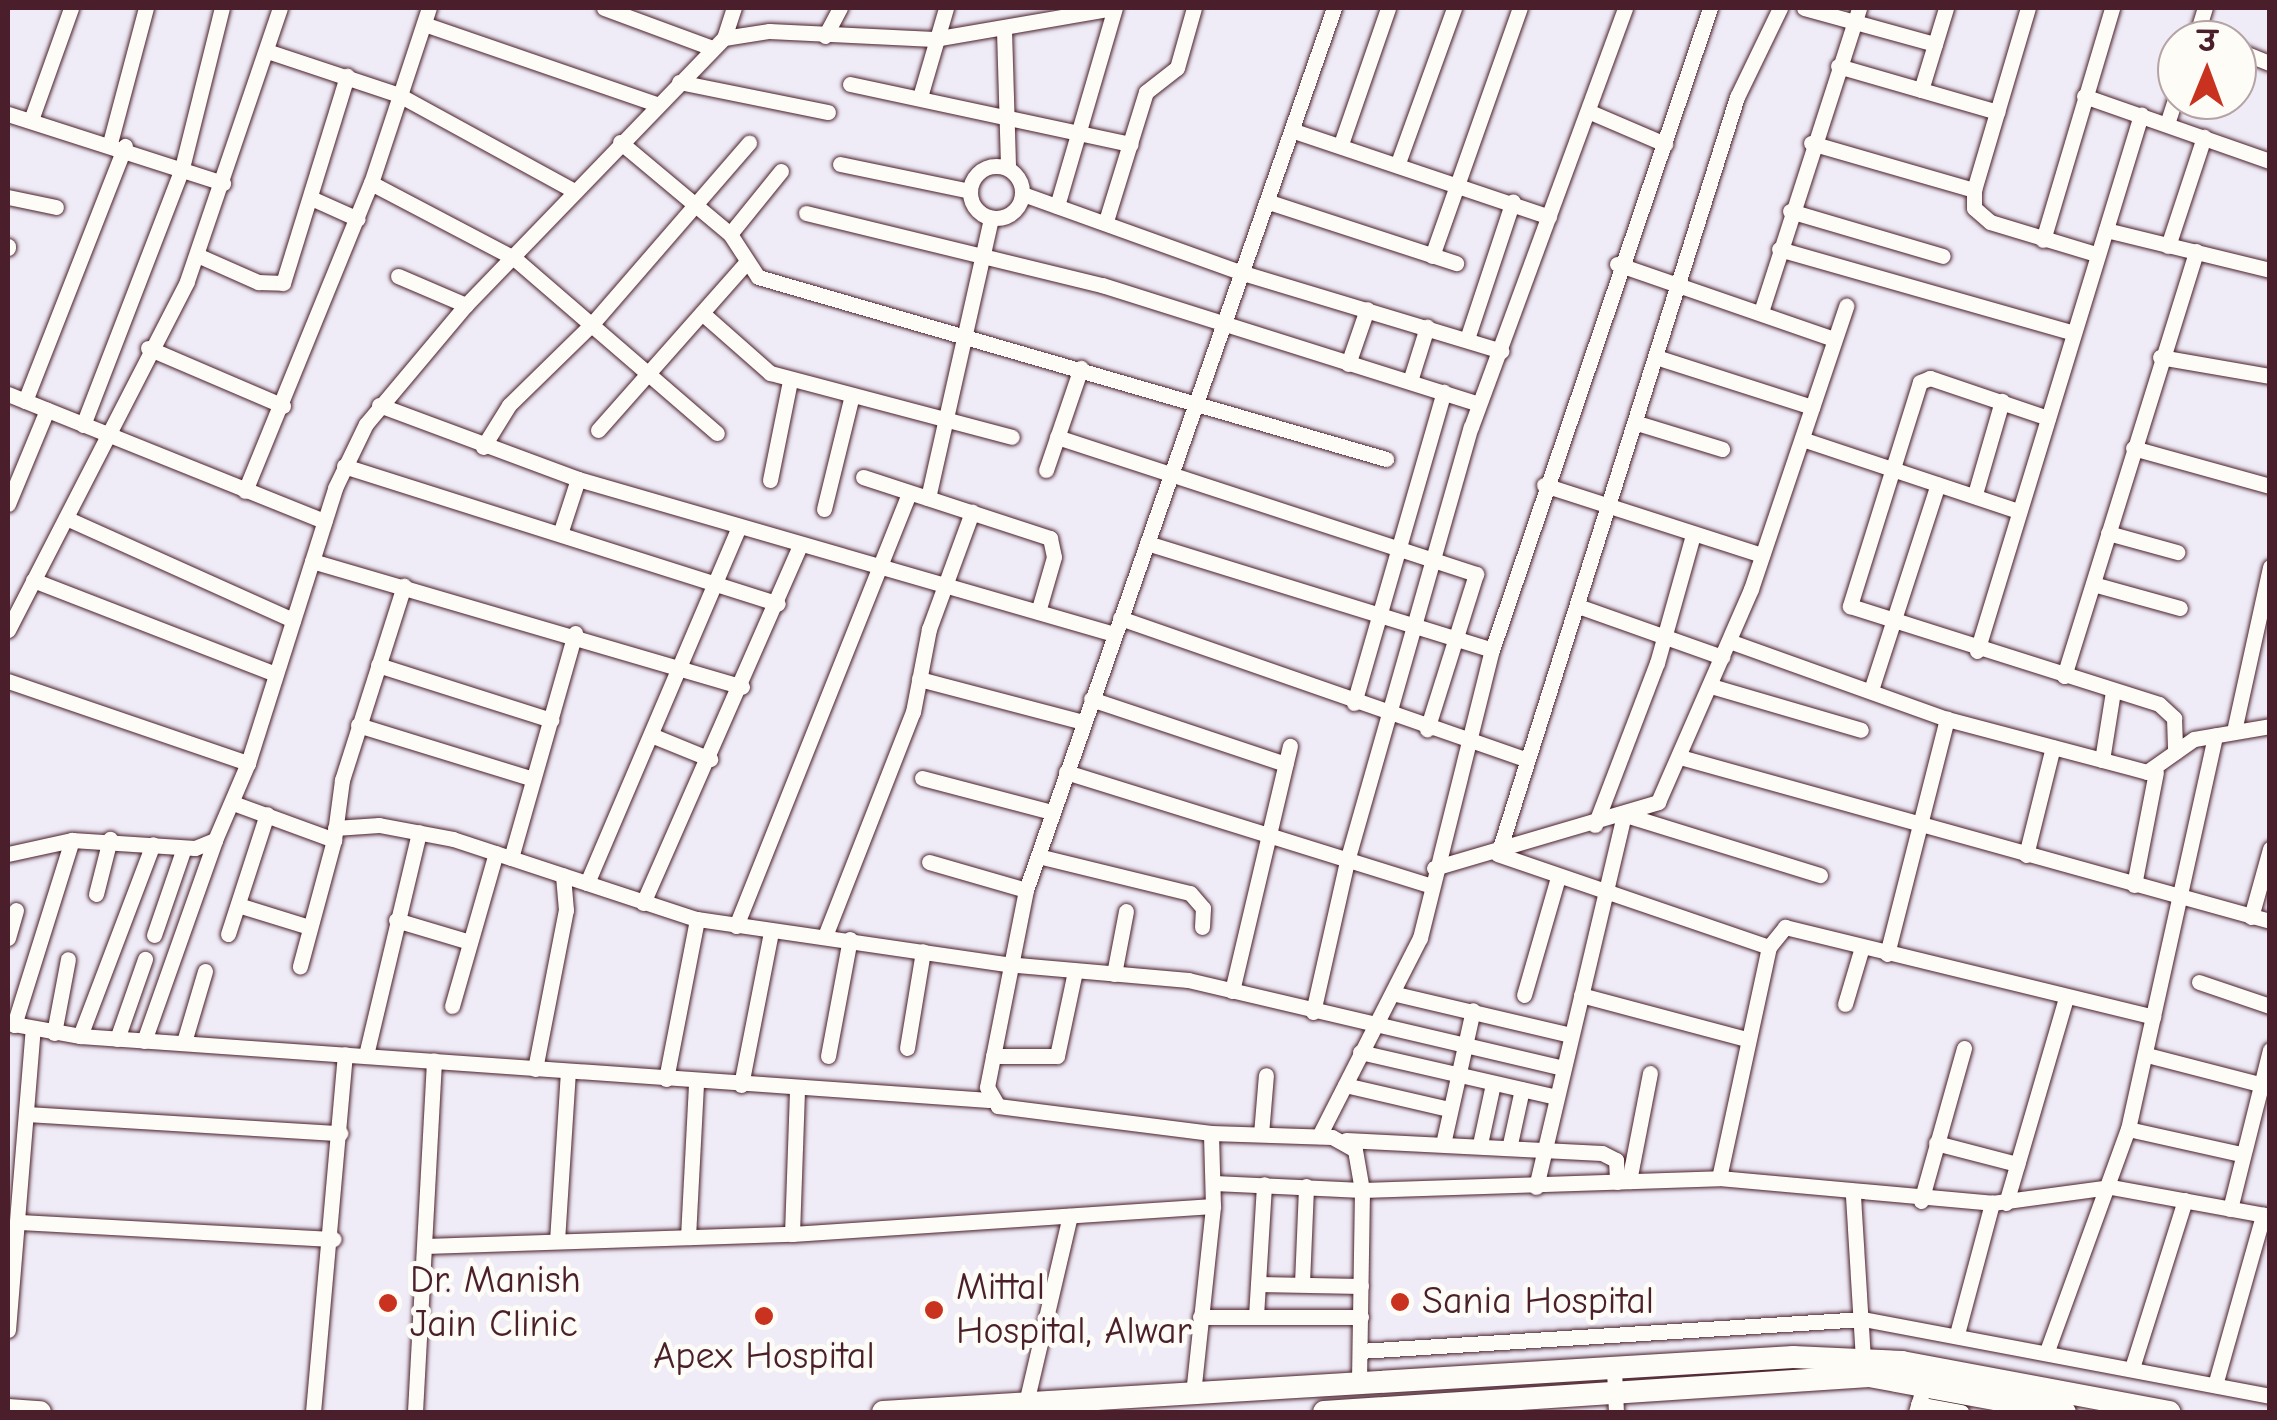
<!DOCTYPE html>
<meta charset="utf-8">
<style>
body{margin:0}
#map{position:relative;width:2277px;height:1420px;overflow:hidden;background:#efecf7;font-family:"Comic Neue","Playpen Sans Deva",sans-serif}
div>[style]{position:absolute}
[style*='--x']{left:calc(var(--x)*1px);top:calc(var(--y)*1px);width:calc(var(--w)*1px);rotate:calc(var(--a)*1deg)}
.roads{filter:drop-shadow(0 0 2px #4a1f2b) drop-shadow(0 0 2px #4a1f2b)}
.street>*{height:15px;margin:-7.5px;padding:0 7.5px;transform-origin:7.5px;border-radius:7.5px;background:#fdfcf7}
.street>.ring{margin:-7.5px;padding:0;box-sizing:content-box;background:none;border:15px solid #fdfcf7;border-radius:50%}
.secondary>*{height:22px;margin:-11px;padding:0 11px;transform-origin:11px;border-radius:11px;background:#fdfcf7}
.dots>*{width:28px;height:28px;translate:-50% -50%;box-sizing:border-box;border:5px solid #fdfcf7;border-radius:50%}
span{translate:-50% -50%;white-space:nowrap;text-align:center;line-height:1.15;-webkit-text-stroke:10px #fdfcf7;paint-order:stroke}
.poi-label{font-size:38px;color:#4a1f2b}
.left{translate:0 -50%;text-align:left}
.frame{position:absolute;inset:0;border:10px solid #4a1f2b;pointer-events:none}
.north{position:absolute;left:2157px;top:20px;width:100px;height:100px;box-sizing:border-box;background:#fdfcf7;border:2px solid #b5a4a5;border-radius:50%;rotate:1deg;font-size:28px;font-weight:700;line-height:40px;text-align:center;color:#4a1f2b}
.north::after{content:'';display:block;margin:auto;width:35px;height:45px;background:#c8321e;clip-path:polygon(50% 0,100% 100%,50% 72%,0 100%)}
</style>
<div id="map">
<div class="roads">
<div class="street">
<div style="--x:604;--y:8;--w:115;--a:20.3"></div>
<div style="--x:1804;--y:8;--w:136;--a:15.4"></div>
<div style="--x:424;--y:24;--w:245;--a:19"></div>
<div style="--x:1004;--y:30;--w:138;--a:88.3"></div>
<div style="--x:825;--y:36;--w:32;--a:-62"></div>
<div style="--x:724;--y:38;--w:32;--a:-72"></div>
<div style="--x:2195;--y:40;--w:34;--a:-73"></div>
<div style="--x:2237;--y:50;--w:35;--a:22"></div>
<div style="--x:267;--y:51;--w:139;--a:18.4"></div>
<div style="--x:399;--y:95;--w:200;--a:28.7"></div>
<div style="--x:1838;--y:66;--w:166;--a:16.1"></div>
<div style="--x:679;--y:82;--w:152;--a:11.4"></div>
<div style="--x:850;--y:84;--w:287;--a:12.1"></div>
<div style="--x:1921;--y:90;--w:86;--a:-73"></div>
<div style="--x:2084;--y:96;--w:197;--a:19.3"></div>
<div style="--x:920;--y:97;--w:93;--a:-73.7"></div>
<div style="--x:1588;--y:111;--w:84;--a:23.2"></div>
<div style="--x:8;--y:114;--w:226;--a:17.8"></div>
<div style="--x:31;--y:120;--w:119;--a:-70.3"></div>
<div style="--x:2167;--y:124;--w:32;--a:-72"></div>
<div style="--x:1294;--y:131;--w:269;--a:18.6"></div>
<div style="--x:620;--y:142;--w:143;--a:39.9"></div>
<div style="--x:730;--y:234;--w:51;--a:56.9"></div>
<div style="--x:758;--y:277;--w:654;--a:16.16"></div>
<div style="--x:110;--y:143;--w:140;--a:-75.1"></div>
<div style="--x:1811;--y:143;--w:170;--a:16.1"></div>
<div style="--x:1974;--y:190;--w:190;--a:-73.5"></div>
<div style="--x:1341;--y:144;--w:144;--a:-70.9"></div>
<div style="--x:1398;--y:163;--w:165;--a:-70.1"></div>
<div style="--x:840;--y:164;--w:133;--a:11.7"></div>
<div class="ring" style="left:970px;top:166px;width:37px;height:37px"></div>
<div style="--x:371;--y:183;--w:161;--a:27.7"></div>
<div style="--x:514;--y:258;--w:268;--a:40.8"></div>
<div style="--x:1974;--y:190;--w:18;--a:90"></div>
<div style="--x:1974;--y:208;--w:21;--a:41"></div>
<div style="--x:1990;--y:222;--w:111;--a:16.8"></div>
<div style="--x:1023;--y:194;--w:234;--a:19.8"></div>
<div style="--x:1243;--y:273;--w:270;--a:16.8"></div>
<div style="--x:8;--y:197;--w:49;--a:11.8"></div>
<div style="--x:311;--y:198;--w:51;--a:24.1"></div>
<div style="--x:1269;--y:202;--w:197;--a:18.1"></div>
<div style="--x:1057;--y:206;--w:206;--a:-73.7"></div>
<div style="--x:1790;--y:211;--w:159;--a:16.4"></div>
<div style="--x:806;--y:213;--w:305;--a:13.7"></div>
<div style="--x:1102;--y:285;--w:395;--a:17.5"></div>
<div style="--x:1106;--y:221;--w:135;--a:-72.8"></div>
<div style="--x:1146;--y:92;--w:39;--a:-38"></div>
<div style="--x:1177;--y:68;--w:62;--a:-74.2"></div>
<div style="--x:2106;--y:230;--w:169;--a:13.7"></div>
<div style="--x:730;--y:234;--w:81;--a:-51"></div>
<div style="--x:2043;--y:240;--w:242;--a:-73.4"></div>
<div style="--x:2168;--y:246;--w:115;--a:-71.7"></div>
<div style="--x:8;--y:248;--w:2;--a:-90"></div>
<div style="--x:1779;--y:249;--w:306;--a:15.9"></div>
<div style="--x:197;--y:255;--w:67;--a:23.9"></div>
<div style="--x:258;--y:282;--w:25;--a:2"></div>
<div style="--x:283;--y:283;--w:217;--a:-72.8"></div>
<div style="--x:1432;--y:256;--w:263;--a:-70.5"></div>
<div style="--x:1617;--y:264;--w:229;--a:19.1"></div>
<div style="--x:398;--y:276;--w:74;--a:23.1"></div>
<div style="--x:1761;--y:312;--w:319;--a:-72.1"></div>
<div style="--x:702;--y:313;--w:91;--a:41.4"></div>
<div style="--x:770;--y:373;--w:250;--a:14.8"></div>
<div style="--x:1467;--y:339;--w:145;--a:-71.6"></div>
<div style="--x:148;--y:348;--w:147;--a:23.2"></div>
<div style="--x:2160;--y:357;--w:112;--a:9.8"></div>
<div style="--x:1659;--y:358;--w:161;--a:17.8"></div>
<div style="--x:1348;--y:364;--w:58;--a:-70.9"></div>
<div style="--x:1410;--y:381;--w:57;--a:-72.5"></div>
<div style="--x:8;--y:394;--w:341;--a:21.9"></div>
<div style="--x:25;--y:401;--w:274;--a:-68.6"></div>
<div style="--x:379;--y:405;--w:212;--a:20.4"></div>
<div style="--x:578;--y:479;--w:558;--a:16.13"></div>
<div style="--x:2048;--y:418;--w:125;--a:-161.3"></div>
<div style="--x:1930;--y:378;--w:11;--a:158"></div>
<div style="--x:1920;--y:382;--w:235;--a:107.4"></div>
<div style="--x:1850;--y:606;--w:324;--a:17.6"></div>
<div style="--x:2159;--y:704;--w:21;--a:43"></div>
<div style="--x:2174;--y:718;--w:34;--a:88"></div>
<div style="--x:1637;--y:423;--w:89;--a:17"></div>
<div style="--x:83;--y:425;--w:275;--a:-68.9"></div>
<div style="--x:182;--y:168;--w:165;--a:-76"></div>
<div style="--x:598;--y:430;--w:223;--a:-48.5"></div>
<div style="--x:1057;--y:437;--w:441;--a:18.1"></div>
<div style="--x:1476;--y:574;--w:163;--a:107.5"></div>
<div style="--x:1802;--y:439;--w:229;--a:18.4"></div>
<div style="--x:483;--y:447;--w:49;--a:-58.2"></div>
<div style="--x:509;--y:405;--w:116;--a:-44.3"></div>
<div style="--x:592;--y:324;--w:240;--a:-49.1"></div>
<div style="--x:2133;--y:448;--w:142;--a:15.5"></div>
<div style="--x:344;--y:466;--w:455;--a:17.6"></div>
<div style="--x:1046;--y:470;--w:108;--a:-71.1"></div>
<div style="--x:863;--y:477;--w:197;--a:18.1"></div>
<div style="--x:1050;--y:538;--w:19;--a:78"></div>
<div style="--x:1054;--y:557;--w:57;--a:106.2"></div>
<div style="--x:770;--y:480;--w:101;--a:-78.6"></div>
<div style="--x:1544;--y:485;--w:229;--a:17.8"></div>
<div style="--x:245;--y:491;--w:333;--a:-67.8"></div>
<div style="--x:371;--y:183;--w:184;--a:-71.7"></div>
<div style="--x:1975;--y:494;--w:97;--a:-73.8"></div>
<div style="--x:928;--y:498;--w:287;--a:-77.3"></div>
<div style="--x:8;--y:504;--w:102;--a:-67.5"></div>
<div style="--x:824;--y:509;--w:117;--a:-76.2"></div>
<div style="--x:66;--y:518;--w:249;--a:24.2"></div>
<div style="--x:2108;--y:533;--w:72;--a:15.4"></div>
<div style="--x:560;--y:534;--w:58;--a:-71.9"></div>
<div style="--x:1147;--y:543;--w:361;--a:17.2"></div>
<div style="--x:312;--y:561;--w:448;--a:16.3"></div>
<div style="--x:33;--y:580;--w:260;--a:21.2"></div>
<div style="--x:2093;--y:584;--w:90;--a:15.4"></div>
<div style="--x:1578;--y:606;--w:153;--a:19.5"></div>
<div style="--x:1120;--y:618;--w:428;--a:19.2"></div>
<div style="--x:8;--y:630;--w:392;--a:-62.8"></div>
<div style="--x:187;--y:281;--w:288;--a:-71.2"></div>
<div style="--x:1729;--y:641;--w:232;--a:19.7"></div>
<div style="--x:1947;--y:719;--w:207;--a:14.8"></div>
<div style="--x:2147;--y:772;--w:57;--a:-35.1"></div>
<div style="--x:2194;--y:739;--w:77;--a:-9.7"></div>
<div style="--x:1977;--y:651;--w:561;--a:-72.99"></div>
<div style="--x:378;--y:665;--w:182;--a:17.6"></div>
<div style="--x:2064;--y:676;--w:445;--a:-72.7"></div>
<div style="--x:919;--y:679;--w:170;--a:14.7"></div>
<div style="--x:8;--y:681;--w:254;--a:18.9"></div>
<div style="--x:1711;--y:686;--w:156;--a:16.3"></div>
<div style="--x:1872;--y:687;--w:213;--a:-72"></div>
<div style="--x:1091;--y:699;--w:205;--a:18.5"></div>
<div style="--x:1354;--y:703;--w:324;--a:-73.9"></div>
<div style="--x:358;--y:725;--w:183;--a:17.1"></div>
<div style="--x:2234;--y:731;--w:168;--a:-77.6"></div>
<div style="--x:651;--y:735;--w:64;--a:22.1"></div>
<div style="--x:1680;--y:757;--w:612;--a:15.53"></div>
<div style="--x:2102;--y:760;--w:70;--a:-80.9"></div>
<div style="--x:1066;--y:772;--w:382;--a:17.3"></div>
<div style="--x:922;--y:778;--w:134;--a:14.7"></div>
<div style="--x:233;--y:803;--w:108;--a:20.1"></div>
<div style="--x:334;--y:840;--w:131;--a:105.1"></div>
<div style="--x:1629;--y:816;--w:200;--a:17.2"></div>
<div style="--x:1595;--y:825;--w:173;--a:-69.1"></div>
<div style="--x:1657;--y:663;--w:133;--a:-74.3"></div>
<div style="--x:335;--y:828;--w:44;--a:-3.9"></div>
<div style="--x:379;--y:825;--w:75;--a:10.7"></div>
<div style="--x:453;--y:839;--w:257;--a:18.2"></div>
<div style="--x:697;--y:919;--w:312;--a:8.3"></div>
<div style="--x:1006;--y:964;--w:183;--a:5"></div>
<div style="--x:1188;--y:980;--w:385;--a:13.2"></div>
<div style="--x:334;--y:840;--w:61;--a:-82.4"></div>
<div style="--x:342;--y:780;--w:204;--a:-72.3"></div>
<div style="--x:8;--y:854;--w:66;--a:-12.3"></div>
<div style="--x:72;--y:840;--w:123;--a:3.7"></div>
<div style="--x:195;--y:848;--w:22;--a:-22"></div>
<div style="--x:215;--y:840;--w:84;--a:-66.8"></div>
<div style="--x:248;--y:763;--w:288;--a:-72.4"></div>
<div style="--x:335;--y:488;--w:71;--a:-64.2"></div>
<div style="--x:366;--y:424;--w:155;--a:-50"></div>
<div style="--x:466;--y:305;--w:371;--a:-46"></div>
<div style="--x:724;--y:38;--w:46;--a:-8.8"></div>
<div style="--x:769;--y:31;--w:165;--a:2.8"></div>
<div style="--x:934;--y:39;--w:183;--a:-9.8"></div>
<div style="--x:2026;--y:855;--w:111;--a:-76"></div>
<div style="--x:1038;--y:856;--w:156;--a:13.7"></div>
<div style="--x:1190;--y:893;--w:20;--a:49"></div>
<div style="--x:1203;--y:908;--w:19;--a:93"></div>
<div style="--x:511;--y:858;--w:234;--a:-74.1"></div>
<div style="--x:929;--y:862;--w:101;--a:16.1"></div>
<div style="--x:1434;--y:868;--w:234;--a:-16.4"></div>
<div style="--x:1658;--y:802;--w:232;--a:-66.4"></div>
<div style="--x:1751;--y:589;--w:299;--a:-71.4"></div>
<div style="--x:587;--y:883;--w:388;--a:-66.9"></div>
<div style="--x:2134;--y:885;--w:115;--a:-79"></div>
<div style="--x:96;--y:894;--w:57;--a:-75.7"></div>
<div style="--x:643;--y:903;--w:390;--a:-66.3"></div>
<div style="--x:238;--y:905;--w:74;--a:17.2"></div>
<div style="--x:2251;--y:917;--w:71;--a:-74.4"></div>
<div style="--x:396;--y:920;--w:77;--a:16.6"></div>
<div style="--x:736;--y:926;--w:466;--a:-68.2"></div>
<div style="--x:228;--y:934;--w:126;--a:-72"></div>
<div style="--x:154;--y:935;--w:92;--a:-71"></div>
<div style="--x:825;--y:936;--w:241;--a:-68.6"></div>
<div style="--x:913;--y:712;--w:85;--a:-79.1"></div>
<div style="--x:929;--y:629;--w:125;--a:-69.8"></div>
<div style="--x:8;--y:938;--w:29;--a:-74"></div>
<div style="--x:1769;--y:947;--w:287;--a:-161.1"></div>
<div style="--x:1498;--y:854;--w:794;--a:-72.48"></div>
<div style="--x:1737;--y:97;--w:99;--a:-64.2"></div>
<div style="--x:1887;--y:954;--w:243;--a:-75.7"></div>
<div style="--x:1114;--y:974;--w:64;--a:-79.2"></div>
<div style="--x:2199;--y:982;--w:75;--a:18.7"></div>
<div style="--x:1232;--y:991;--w:252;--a:-76.7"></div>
<div style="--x:1396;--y:994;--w:180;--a:13.2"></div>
<div style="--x:1524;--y:995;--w:123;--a:-73.9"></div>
<div style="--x:1581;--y:995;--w:171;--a:14.9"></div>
<div style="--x:1845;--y:1004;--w:59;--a:-73.4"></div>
<div style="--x:452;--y:1006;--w:159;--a:-74"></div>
<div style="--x:1313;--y:1012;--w:155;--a:-77.3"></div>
<div style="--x:1347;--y:861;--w:451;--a:-74.1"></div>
<div style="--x:1471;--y:427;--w:446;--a:-69.8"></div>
<div style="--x:8;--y:1023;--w:73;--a:10.2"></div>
<div style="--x:80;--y:1036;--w:911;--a:4.03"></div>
<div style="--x:14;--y:1025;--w:194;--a:-72.6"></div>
<div style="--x:54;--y:1033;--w:75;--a:-79.3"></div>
<div style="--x:80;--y:1036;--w:205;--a:-69.2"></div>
<div style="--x:117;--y:1039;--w:85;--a:-70.7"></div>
<div style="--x:144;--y:1041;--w:213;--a:-70.5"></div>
<div style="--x:184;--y:1042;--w:74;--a:-73.5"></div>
<div style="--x:907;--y:1048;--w:98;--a:-80.6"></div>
<div style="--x:1360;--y:1052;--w:201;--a:12.9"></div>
<div style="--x:366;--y:1055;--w:229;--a:-76.6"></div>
<div style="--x:2147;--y:1055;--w:116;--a:14.5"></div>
<div style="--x:828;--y:1056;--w:119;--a:-79.4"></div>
<div style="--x:993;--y:1056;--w:64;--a:0"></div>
<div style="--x:1057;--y:1056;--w:87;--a:-78"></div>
<div style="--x:535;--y:1069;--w:162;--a:-79"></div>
<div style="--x:566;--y:910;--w:35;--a:-95"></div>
<div style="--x:666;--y:1079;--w:163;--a:-79"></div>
<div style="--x:741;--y:1085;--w:156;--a:-78.9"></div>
<div style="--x:1345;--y:1085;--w:107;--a:13"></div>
<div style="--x:26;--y:1114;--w:315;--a:3.5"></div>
<div style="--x:2128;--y:1129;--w:116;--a:12.5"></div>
<div style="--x:1211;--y:1133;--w:121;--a:1.9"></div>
<div style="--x:1332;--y:1137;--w:26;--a:29"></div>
<div style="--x:1355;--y:1150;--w:41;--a:80.1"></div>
<div style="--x:1362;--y:1190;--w:195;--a:90.9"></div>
<div style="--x:1261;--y:1134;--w:59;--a:-85.2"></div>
<div style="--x:1319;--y:1136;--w:222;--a:-63"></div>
<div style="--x:1420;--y:938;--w:297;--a:-76"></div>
<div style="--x:1492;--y:650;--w:678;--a:-71.24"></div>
<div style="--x:1346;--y:1140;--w:256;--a:2.9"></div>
<div style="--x:1602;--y:1153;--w:16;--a:27"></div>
<div style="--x:1616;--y:1160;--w:22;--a:87"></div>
<div style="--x:1936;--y:1143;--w:84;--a:14.5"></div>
<div style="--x:1443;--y:1144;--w:137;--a:-77.4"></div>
<div style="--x:1480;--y:1144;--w:61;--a:-77.8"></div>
<div style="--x:1510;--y:1144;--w:56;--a:-77.7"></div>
<div style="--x:1719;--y:1178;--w:236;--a:-77.8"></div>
<div style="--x:1769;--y:947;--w:26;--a:-51"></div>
<div style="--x:1785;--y:927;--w:379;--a:13.7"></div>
<div style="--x:1629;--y:1181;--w:110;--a:-79"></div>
<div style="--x:1214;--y:1183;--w:148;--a:2.7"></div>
<div style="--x:1362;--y:1190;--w:357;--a:-1.9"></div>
<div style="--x:1719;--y:1178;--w:274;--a:5.2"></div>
<div style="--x:1992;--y:1203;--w:120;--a:-7.7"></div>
<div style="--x:2111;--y:1187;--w:162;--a:10.3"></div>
<div style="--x:1536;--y:1187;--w:379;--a:-76.7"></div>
<div style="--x:1853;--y:1196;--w:163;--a:86.5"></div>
<div style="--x:1921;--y:1201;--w:159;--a:-74.3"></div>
<div style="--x:2006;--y:1203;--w:214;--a:-73.7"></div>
<div style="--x:2230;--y:1209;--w:164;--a:-75.9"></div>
<div style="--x:18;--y:1222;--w:316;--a:3.1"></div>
<div style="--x:792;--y:1234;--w:145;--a:-88"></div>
<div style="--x:688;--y:1237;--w:155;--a:-87"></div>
<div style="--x:557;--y:1241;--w:170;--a:-86.3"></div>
<div style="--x:425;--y:1246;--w:367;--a:-1.9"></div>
<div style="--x:792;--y:1234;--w:422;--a:-3.8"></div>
<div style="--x:1302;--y:1283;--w:97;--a:-87.6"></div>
<div style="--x:1258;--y:1284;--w:103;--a:1.1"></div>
<div style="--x:1256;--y:1316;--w:132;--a:-86.5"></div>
<div style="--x:1200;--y:1317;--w:161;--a:0"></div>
<div style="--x:8;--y:1330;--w:302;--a:-85.3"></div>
<div style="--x:1957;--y:1334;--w:136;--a:-75"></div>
<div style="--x:1360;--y:1351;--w:504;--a:-3.64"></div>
<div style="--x:1863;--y:1319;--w:414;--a:10.7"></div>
<div style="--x:2047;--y:1351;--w:236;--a:-70"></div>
<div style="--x:2128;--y:1129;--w:403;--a:-77.5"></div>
<div style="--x:2132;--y:1368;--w:176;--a:-72.5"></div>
<div style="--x:1614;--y:1370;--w:42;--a:87.3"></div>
<div style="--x:2215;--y:1385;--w:177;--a:-74.2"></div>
<div style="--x:1193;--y:1394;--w:189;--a:-83.9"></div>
<div style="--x:1213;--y:1206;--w:73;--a:-91.6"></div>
<div style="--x:1211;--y:1133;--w:215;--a:-172.8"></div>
<div style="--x:998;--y:1106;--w:22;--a:-120"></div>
<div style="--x:987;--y:1087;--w:201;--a:-78.8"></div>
<div style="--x:1026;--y:890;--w:934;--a:-70.75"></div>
<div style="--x:1026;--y:1403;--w:192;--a:-76.8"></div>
<div style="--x:1918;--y:1404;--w:44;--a:10.5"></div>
<div style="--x:313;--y:1412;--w:359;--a:-84.9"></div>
<div style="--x:415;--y:1412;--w:352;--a:-86.9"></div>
<div style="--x:1916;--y:1412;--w:34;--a:-73"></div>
</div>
<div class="secondary">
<div style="--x:8;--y:1410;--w:32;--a:4"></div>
<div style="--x:883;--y:1412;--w:912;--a:-3.46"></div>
<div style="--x:1793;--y:1357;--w:109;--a:2.6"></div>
<div style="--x:1902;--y:1362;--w:272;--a:10.6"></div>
<div style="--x:1324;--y:1412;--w:546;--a:-3.78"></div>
<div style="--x:1869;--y:1376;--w:199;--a:10.4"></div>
</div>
</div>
<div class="dots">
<div style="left:1400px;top:1302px;background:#c8321e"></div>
<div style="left:388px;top:1303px;background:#c8321e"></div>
<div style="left:934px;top:1310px;background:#c8321e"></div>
<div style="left:764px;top:1316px;background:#c8321e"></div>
</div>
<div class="poi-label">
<span class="left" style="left:410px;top:1303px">Dr. Manish<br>Jain Clinic</span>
<span class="left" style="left:956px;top:1310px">Mittal<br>Hospital, Alwar</span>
<span class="left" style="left:1422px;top:1302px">Sania Hospital</span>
<span style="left:764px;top:1357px">Apex Hospital</span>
</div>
<div class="frame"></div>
<div class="north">उ</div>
</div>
